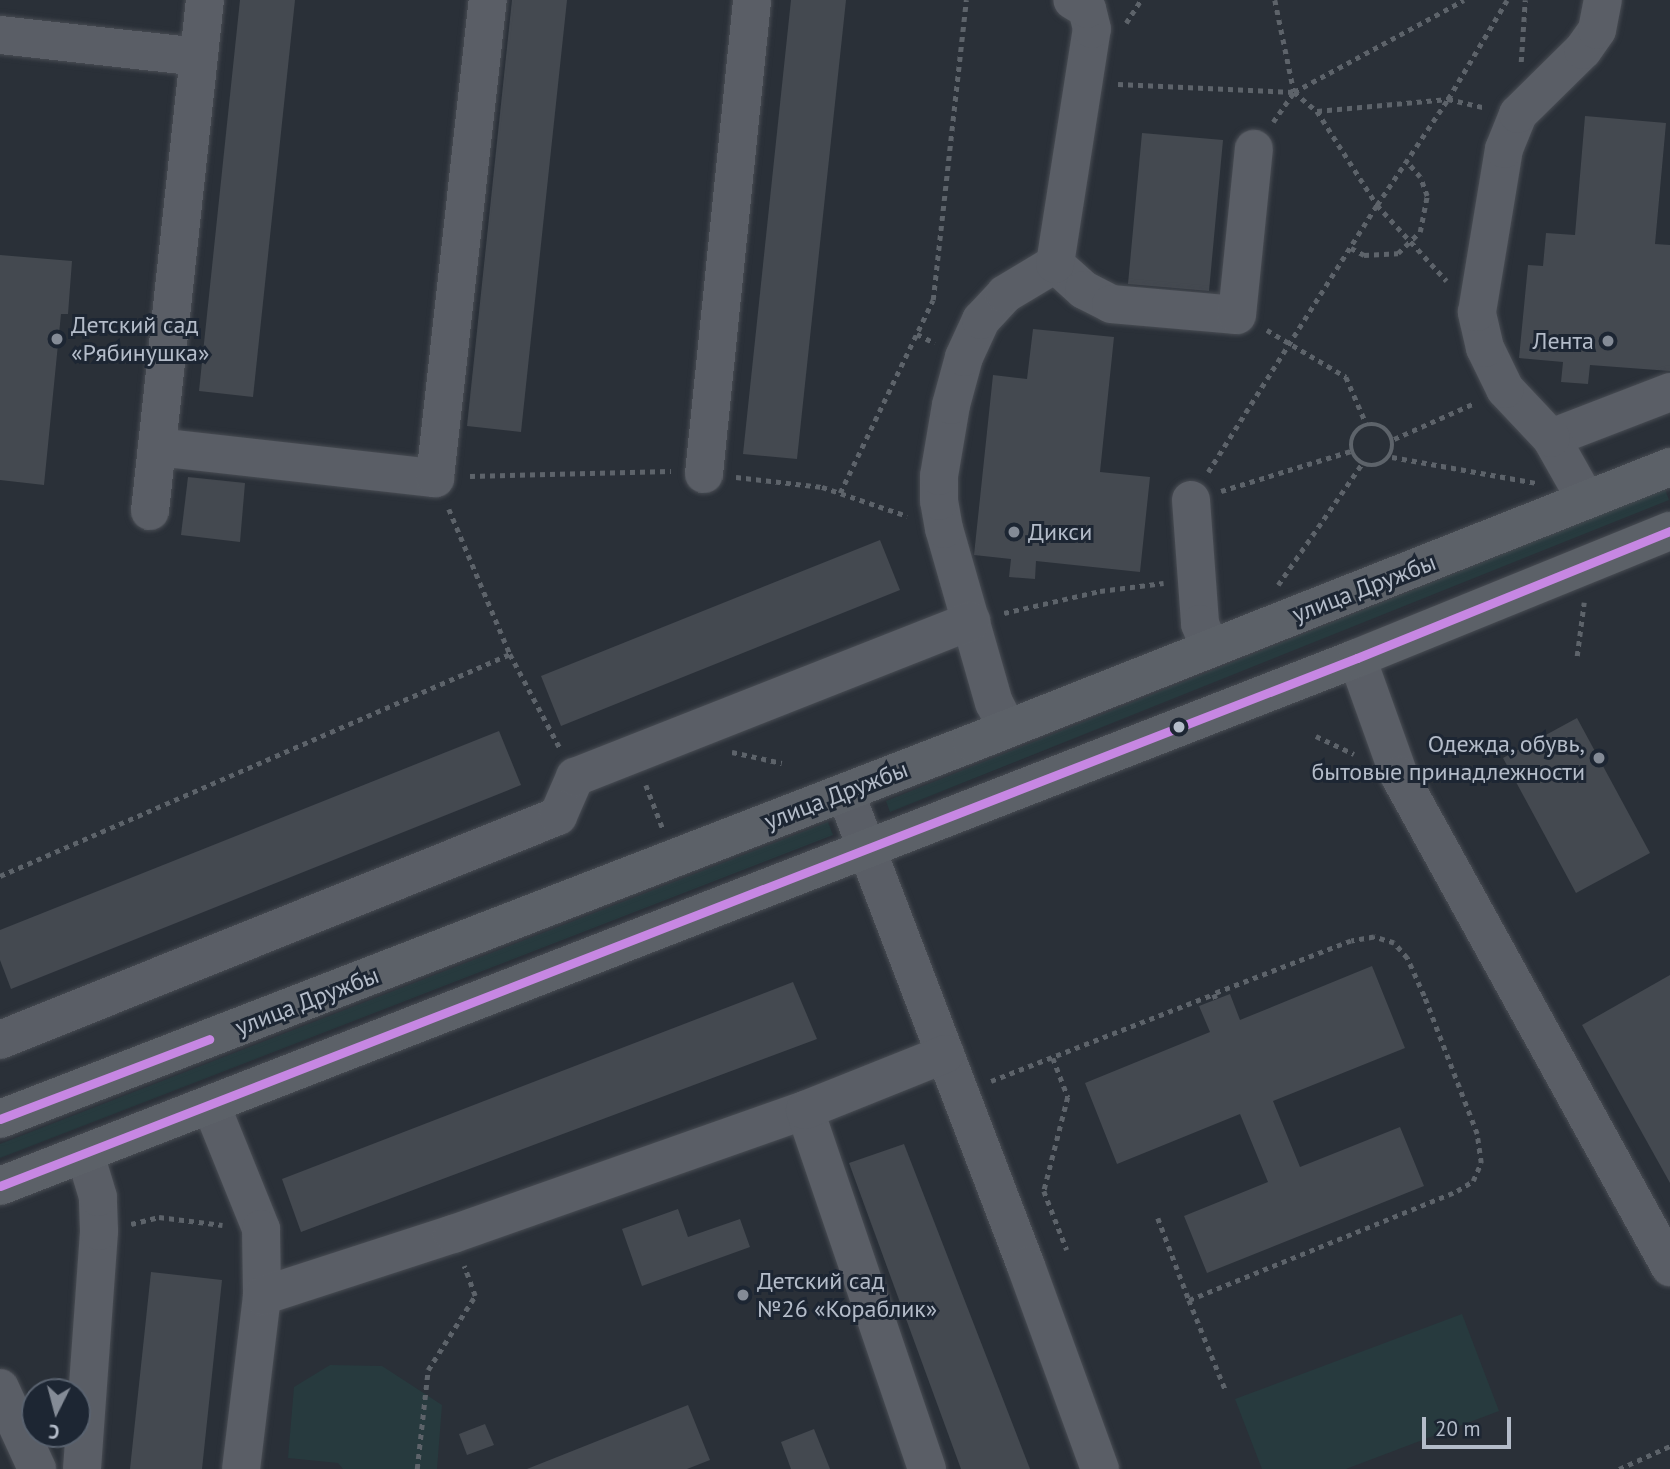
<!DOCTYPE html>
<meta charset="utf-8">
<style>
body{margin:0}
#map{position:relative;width:1670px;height:1469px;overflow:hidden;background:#2a3038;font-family:"PT Sans",sans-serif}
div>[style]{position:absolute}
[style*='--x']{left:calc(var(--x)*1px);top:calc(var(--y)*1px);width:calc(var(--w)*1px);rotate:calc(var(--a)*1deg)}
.green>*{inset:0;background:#273a3e}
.building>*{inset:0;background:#444950}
.path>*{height:4.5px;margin-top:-2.25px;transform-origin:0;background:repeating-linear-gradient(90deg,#5d636a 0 5px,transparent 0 10px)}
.path>.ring{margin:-2.25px;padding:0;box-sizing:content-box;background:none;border:4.5px solid #5d636a;border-radius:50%}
.roads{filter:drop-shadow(0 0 2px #484c53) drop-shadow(0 0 2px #484c53)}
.minor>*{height:38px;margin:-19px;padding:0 19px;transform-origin:19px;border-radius:19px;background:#5a5e66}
.major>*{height:38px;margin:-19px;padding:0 19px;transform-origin:19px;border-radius:19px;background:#5c6168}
.bus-1>*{height:9px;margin:-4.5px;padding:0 4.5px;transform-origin:4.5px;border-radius:4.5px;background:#c787e3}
.dots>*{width:19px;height:19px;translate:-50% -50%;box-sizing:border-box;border:4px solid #1d2633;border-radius:50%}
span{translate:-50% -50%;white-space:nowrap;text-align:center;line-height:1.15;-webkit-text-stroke:6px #1d2633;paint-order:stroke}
.poi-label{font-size:24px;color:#b4bcc9}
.left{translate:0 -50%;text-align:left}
.right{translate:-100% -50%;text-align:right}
.street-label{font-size:24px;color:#b4bcc9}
.north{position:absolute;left:21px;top:1378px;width:70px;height:70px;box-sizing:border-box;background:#1d2633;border:2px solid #59626f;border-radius:50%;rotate:186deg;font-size:19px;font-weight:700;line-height:28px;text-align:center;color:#b4bcc9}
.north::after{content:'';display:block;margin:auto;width:24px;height:32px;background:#848b96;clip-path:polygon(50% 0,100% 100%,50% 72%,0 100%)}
.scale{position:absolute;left:1422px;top:1417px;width:89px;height:32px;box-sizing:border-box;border:4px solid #b4bcc9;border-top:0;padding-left:9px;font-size:21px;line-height:24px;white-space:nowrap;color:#b4bcc9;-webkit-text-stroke:5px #1d2633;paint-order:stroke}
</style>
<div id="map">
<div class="green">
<div style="clip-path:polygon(1665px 489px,1669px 500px,890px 812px,886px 801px)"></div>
<div style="clip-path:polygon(828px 822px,833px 835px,0 1158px,0 1144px)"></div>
<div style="clip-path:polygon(1462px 1314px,1499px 1411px,1346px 1469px,1262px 1469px,1235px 1399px)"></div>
<div style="clip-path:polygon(330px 1365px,382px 1366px,442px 1405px,437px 1469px,343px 1469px,338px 1463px,288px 1458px,294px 1387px)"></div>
</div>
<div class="building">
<div style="clip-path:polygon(240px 0,295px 0,253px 397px,199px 391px)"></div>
<div style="clip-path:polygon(512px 0,567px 0,521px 432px,467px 426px)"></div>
<div style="clip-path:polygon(791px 0,846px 0,797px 459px,743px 454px)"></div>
<div style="clip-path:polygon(1585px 116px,1666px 123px,1655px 244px,1670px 245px,1670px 371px,1590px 365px,1588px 384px,1561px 382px,1563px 362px,1519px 358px,1528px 265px,1543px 266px,1546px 233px,1575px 235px)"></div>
<div style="clip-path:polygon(1142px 133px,1223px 140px,1209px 291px,1128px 284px)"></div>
<div style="clip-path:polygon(0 255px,72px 261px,68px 314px,61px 314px,44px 485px,0 480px)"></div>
<div style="clip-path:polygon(1033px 329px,1114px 337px,1100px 472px,1150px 477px,1140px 572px,1036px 561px,1035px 579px,1009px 577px,1011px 559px,974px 555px,993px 375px,1027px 379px)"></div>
<div style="clip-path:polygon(188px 477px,245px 483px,240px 542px,181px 535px)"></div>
<div style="clip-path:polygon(880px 540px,900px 590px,561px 726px,541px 676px)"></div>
<div style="clip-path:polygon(1577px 718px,1650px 853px,1576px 893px,1503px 758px)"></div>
<div style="clip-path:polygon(499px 731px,521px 785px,11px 989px,0 960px,0 930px)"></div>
<div style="clip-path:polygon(1372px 966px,1405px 1048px,1273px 1101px,1300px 1167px,1400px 1127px,1424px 1186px,1207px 1273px,1184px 1216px,1268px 1182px,1240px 1114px,1117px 1164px,1085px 1083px,1210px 1032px,1199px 1006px,1230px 994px,1240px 1020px)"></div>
<div style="clip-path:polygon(1670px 975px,1670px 1183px,1582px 1025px)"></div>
<div style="clip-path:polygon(793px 982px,817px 1039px,301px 1232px,282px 1179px)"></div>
<div style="clip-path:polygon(904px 1144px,1030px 1469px,961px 1469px,849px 1163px)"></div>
<div style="clip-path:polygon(678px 1209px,688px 1237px,740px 1219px,750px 1247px,642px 1286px,622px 1229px)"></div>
<div style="clip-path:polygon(151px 1272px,222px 1280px,202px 1469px,130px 1469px)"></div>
<div style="clip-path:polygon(688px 1405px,710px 1460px,687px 1469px,527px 1469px)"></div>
<div style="clip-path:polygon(485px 1424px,494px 1445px,467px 1455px,459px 1434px)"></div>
<div style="clip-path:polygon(814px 1429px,830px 1469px,791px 1469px,781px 1442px)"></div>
</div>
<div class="path">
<div style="--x:1275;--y:0;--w:94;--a:78.3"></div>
<div style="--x:1294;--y:92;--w:30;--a:40"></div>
<div style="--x:1317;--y:111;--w:112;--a:57.4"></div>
<div style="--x:1377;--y:205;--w:103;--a:47.4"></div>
<div style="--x:1126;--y:23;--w:27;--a:-57"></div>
<div style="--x:1521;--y:62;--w:62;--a:-86.3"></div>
<div style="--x:1118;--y:84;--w:176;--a:2.6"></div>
<div style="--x:1317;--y:111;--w:132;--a:-5.2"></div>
<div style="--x:1448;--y:99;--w:37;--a:13"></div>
<div style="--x:1273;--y:122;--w:37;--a:-55"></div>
<div style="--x:1294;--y:92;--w:193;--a:-28.4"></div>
<div style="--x:1351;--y:248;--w:15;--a:28"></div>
<div style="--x:1364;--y:255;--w:34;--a:-3"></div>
<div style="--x:1398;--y:253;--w:30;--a:-44"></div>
<div style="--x:1420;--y:232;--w:37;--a:-79"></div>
<div style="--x:1427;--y:196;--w:20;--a:-110"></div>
<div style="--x:1420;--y:177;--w:21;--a:-131"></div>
<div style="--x:1267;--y:330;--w:92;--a:30.7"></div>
<div style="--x:1346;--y:377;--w:50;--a:66.5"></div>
<div style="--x:917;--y:334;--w:20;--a:27"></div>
<div class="ring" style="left:1351px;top:424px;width:37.5px;height:37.5px"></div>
<div style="--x:1394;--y:439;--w:89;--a:-24"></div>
<div style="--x:1392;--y:457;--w:146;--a:10.2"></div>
<div style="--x:1208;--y:472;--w:316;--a:-57.7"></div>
<div style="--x:1377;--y:205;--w:128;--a:-56.2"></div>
<div style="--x:1448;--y:99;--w:115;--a:-59.2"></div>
<div style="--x:470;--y:476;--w:201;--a:-1.4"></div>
<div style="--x:736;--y:477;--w:87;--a:6.6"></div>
<div style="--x:822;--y:487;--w:90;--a:18.8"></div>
<div style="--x:1221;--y:491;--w:136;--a:-17.1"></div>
<div style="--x:840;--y:493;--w:214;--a:-64.3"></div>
<div style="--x:933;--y:300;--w:302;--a:-83.7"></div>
<div style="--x:449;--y:509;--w:157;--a:67.2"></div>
<div style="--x:510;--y:654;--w:106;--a:62"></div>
<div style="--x:1278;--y:585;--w:146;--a:-55.3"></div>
<div style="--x:1004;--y:613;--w:98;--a:-12.9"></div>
<div style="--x:1100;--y:591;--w:64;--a:-7.1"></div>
<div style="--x:1577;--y:656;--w:54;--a:-82.6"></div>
<div style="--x:1316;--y:736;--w:42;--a:25.3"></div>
<div style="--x:732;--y:752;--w:51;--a:12.4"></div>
<div style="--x:646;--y:785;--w:47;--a:68.9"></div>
<div style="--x:0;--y:876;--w:556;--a:-23.52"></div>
<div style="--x:1053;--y:1058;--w:42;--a:69"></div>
<div style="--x:1068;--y:1097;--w:97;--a:104.3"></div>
<div style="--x:1044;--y:1191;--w:63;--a:68.7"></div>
<div style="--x:991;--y:1081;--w:239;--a:-21.3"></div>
<div style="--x:1214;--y:994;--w:5;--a:68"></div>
<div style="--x:1158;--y:1218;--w:88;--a:69.3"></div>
<div style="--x:1189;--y:1300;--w:289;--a:-22.1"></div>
<div style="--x:1457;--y:1191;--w:19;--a:-32"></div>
<div style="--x:1473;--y:1181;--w:20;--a:-66"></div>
<div style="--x:1481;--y:1163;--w:29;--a:-98"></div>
<div style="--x:1477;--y:1134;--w:148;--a:-111"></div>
<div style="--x:1424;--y:996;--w:42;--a:-114.1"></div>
<div style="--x:1407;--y:958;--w:20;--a:-131"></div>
<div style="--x:1394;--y:943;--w:21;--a:-163"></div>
<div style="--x:1374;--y:937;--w:23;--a:170"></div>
<div style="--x:1351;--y:941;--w:147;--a:158.9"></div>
<div style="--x:131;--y:1224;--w:29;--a:-14"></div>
<div style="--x:159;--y:1217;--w:64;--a:7.2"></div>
<div style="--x:1189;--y:1300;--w:98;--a:67.9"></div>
<div style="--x:417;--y:1469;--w:100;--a:-83.7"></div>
<div style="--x:428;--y:1370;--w:88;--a:-57.6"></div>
<div style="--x:475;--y:1296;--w:32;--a:-110"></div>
<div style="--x:1619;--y:1469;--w:56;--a:-24.3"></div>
</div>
<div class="roads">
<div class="minor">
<div style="--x:0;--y:35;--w:200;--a:6.3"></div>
<div style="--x:1055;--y:264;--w:39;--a:42"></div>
<div style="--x:1084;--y:290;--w:30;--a:27"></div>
<div style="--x:1111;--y:304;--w:126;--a:5"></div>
<div style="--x:1237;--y:315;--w:167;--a:-84.2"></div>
<div style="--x:1551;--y:438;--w:128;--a:-21.1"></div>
<div style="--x:157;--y:447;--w:280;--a:6.4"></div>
<div style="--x:435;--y:478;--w:481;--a:-83.7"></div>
<div style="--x:704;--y:474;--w:476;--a:-84.2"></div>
<div style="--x:1191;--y:500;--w:124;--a:85.8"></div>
<div style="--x:1200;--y:624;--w:26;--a:67"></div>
<div style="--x:1586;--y:500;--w:71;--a:-119.4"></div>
<div style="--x:1551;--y:438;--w:67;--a:-133.2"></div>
<div style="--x:1505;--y:389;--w:46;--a:-116"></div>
<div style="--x:1485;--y:348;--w:37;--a:-103"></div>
<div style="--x:1477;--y:312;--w:165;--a:-80.6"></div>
<div style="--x:1504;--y:149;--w:38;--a:-68"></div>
<div style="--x:1518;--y:114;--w:91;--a:-44.6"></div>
<div style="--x:1583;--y:50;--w:24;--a:-55"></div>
<div style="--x:1597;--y:30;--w:31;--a:-79"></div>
<div style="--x:150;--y:511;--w:514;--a:-83.86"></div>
<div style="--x:1357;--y:658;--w:124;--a:70.3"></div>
<div style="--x:1399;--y:775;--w:562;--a:61.15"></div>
<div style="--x:1007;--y:728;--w:28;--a:-117"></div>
<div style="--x:994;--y:703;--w:181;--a:-106"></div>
<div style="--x:944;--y:529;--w:28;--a:-100"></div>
<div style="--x:939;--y:501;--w:25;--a:-90"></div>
<div style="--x:939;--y:476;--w:72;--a:-80.4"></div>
<div style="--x:951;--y:405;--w:50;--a:-74.8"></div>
<div style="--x:964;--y:357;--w:41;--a:-65.3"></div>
<div style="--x:981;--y:320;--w:35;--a:-47"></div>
<div style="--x:1005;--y:294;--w:58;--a:-31"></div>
<div style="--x:1055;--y:264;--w:238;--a:-81.1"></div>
<div style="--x:1092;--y:29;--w:21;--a:-104"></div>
<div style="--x:1087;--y:9;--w:17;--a:-149"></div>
<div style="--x:845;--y:792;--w:507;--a:69.1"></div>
<div style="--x:1026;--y:1266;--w:216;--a:70"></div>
<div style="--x:0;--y:1040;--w:601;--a:-21.87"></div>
<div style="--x:558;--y:816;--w:43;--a:-66.4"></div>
<div style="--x:575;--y:777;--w:426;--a:-21.5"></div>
<div style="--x:211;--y:1105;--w:134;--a:68"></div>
<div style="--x:261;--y:1229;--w:67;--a:89.1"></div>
<div style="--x:262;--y:1296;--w:174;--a:96.9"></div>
<div style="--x:262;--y:1296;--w:201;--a:-18"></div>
<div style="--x:453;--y:1234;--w:373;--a:-19.4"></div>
<div style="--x:0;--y:1388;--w:89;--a:65.4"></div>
<div style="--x:82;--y:1469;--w:239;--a:-85.9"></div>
<div style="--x:99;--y:1231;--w:34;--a:-92"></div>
<div style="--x:98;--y:1197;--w:45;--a:-106.8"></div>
<div style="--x:927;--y:1469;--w:379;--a:-108.8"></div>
<div style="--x:805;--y:1110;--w:151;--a:-21.8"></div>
</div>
<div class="major">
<div style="--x:0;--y:1119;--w:1042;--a:-21.15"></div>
<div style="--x:972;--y:743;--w:751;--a:-21.57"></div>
<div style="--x:0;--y:1186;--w:1456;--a:-21.26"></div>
<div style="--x:1357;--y:658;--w:338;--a:-22.1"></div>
</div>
</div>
<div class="bus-1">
<div style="--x:0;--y:1119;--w:224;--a:-20.9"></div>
<div style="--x:0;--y:1186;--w:1456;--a:-21.26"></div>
<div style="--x:1357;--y:658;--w:338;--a:-22.1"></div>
</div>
<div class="dots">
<div style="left:57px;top:339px;background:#848b96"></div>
<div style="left:1608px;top:341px;background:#848b96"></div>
<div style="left:1014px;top:532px;background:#848b96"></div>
<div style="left:1179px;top:727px;background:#b4bcc9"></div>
<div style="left:1599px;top:758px;background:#848b96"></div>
<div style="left:743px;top:1295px;background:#848b96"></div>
</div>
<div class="poi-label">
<span class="left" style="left:71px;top:339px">Детский сад<br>«Рябинушка»</span>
<span class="right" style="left:1594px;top:341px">Лента</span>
<span class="left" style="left:1028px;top:532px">Дикси</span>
<span class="right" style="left:1585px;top:758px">Одежда, обувь,<br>бытовые принадлежности</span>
<span class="left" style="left:757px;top:1295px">Детский сад<br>№26 «Кораблик»</span>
</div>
<div class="street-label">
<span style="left:1364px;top:588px;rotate:-21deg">улица Дружбы</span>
<span style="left:836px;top:795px;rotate:-21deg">улица Дружбы</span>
<span style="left:307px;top:1001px;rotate:-21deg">улица Дружбы</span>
</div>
<div class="north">С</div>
<div class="scale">20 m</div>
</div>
